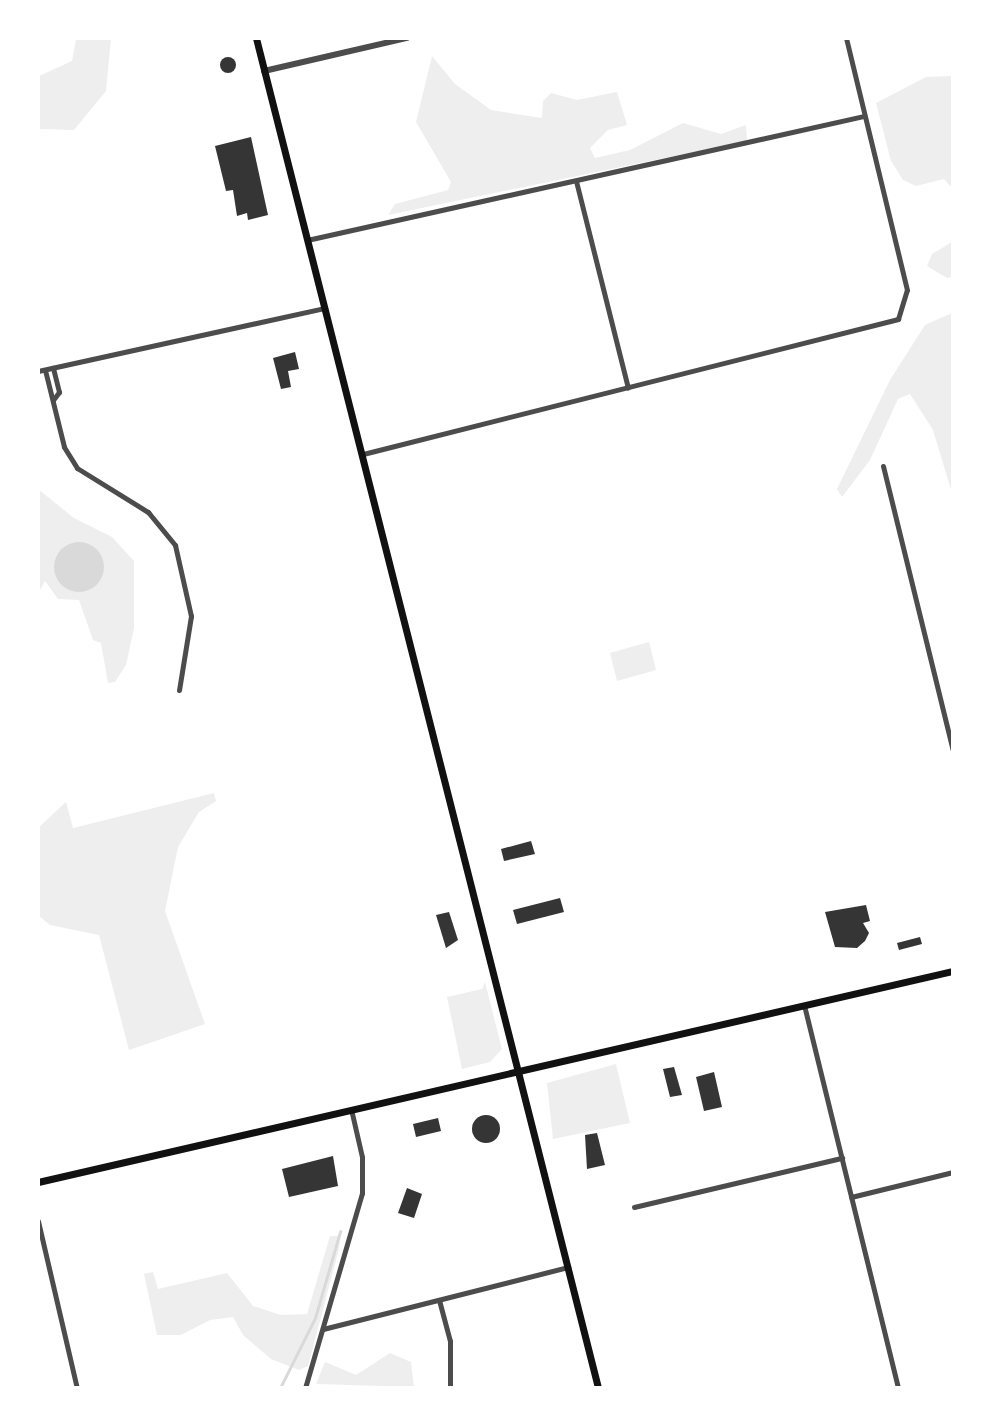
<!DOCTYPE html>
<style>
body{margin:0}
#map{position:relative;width:991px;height:1426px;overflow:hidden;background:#fff;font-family:"Varela Round",sans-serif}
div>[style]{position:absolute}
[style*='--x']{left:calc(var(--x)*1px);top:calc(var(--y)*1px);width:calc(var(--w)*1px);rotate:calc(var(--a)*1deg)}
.green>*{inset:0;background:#eee}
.water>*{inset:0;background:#d9d9d9}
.round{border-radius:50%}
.stream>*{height:2.5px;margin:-1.25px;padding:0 1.25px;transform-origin:1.25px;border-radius:1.25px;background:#d9d9d9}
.building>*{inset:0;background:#353535}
.minor>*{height:5px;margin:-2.5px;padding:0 2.5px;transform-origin:2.5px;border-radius:2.5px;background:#4c4c4c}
.tertiary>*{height:6px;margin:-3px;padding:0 3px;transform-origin:3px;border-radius:3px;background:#4c4c4c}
.secondary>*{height:7px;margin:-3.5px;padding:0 3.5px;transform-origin:3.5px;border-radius:3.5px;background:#111}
span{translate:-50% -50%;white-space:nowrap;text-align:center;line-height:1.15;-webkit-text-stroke:7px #fff;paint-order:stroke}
.frame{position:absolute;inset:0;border:40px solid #fff;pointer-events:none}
</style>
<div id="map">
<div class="green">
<div style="clip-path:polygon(76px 39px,111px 39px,106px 91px,74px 130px,39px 129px,39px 76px,72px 61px)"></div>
<div style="clip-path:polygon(432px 56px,455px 84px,491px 110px,542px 118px,543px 101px,551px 93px,577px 100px,617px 92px,627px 125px,608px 130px,590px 148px,595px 158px,630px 150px,683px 123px,721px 134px,746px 125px,747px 141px,388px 215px,395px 204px,448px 190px,451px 182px,416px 122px)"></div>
<div style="clip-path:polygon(952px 76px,952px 188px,944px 179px,916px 186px,903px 180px,891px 161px,876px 103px,926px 77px)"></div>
<div style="clip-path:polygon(952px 242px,952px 277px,947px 278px,927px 266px,932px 254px)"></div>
<div style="clip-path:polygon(952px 313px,952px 493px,933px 430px,910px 394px,898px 399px,870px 460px,842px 497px,837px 489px,890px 380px,925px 325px)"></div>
<div style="clip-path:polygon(38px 489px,74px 518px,112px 537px,134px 561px,134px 628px,126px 665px,115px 682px,108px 683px,101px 643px,93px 640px,79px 600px,58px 599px,45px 581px,39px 592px)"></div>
<div style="clip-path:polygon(649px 642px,656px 670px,617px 681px,610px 653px)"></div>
<div style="clip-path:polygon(214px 793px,216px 801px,199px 812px,178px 847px,165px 911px,205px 1024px,129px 1050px,99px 935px,50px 925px,39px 916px,39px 827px,66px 802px,73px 828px)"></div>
<div style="clip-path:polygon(485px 982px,502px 1049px,490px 1062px,462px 1069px,447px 997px,482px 989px)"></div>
<div style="clip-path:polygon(616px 1064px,630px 1123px,553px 1139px,547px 1083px)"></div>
<div style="clip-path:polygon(330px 1236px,340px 1236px,339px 1249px,308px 1366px,299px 1370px,271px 1359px,243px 1335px,233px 1317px,210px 1320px,181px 1335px,157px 1335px,144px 1274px,153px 1272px,158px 1289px,227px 1273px,253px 1306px,281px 1315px,307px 1314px)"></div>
<div style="clip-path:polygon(390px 1353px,411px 1362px,414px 1387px,316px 1384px,325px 1362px,356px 1375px)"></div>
</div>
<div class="water">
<div class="round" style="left:54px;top:542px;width:50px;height:50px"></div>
</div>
<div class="stream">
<div style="--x:280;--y:1388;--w:78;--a:-63.4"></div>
<div style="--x:315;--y:1318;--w:90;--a:-73.8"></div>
</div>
<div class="building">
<div class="round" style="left:220px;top:57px;width:16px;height:16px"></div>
<div style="clip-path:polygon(251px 137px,268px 215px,248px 220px,247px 213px,237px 216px,233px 190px,226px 191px,215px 146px)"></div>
<div style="clip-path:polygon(295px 352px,299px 369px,288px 371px,291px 387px,281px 389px,273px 358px)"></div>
<div style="clip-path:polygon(531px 841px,535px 854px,504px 861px,501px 849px)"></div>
<div style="clip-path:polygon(560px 898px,564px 912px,517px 924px,513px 910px)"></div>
<div style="clip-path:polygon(866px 905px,870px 921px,863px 923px,869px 933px,865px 941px,857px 948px,835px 947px,825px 912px)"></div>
<div style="clip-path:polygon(449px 912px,458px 940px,446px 948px,436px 915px)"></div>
<div style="clip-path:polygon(920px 937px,922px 944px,899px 950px,897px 943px)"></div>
<div style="clip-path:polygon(674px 1067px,682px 1095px,670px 1097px,663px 1069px)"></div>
<div style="clip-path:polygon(714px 1072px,722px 1107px,704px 1111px,696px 1077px)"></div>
<div class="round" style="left:472px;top:1115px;width:28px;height:28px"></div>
<div style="clip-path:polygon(438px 1118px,441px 1131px,416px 1137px,413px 1124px)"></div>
<div style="clip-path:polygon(597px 1133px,605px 1165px,587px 1169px,585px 1135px)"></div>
<div style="clip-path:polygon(333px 1156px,338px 1186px,289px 1197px,282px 1169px)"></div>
<div style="clip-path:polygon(407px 1188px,422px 1194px,414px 1218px,398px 1213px)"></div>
</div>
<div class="minor">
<div style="--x:576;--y:181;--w:213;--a:75.9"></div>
<div style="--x:307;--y:240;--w:571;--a:-12.55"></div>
<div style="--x:45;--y:370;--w:79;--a:76.1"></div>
<div style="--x:64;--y:447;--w:25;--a:58"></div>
<div style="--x:77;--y:468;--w:84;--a:31.8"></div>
<div style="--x:148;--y:512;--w:43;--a:50.7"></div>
<div style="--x:175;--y:545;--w:73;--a:77.3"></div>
<div style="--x:191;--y:616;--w:75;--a:99.2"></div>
<div style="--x:38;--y:371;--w:294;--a:-12.4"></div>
<div style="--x:53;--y:400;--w:10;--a:-53"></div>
<div style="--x:59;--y:392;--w:25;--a:-104"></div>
<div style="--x:363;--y:454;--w:552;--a:-14.16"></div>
<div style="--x:898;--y:319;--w:30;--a:-73"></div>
<div style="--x:907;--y:290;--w:259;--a:-103.6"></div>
<div style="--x:883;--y:466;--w:292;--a:76.2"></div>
<div style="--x:804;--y:1005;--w:394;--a:76.2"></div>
<div style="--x:851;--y:1197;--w:105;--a:-13.8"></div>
<div style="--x:634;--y:1207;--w:214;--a:-13.3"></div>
<div style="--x:38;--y:1221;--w:171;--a:76.9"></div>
<div style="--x:439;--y:1300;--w:42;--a:75"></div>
<div style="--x:450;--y:1341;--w:47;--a:90"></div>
<div style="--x:323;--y:1329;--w:253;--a:-14.2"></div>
<div style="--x:305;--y:1388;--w:203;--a:-73.7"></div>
<div style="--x:362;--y:1193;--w:36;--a:-90"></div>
<div style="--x:362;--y:1157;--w:49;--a:-102.9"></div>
</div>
<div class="tertiary">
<div style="--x:264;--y:71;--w:147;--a:-13"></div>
</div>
<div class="secondary">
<div style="--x:256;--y:38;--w:1393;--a:75.78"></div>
<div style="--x:38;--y:1182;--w:939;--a:-12.99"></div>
</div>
<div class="frame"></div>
</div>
